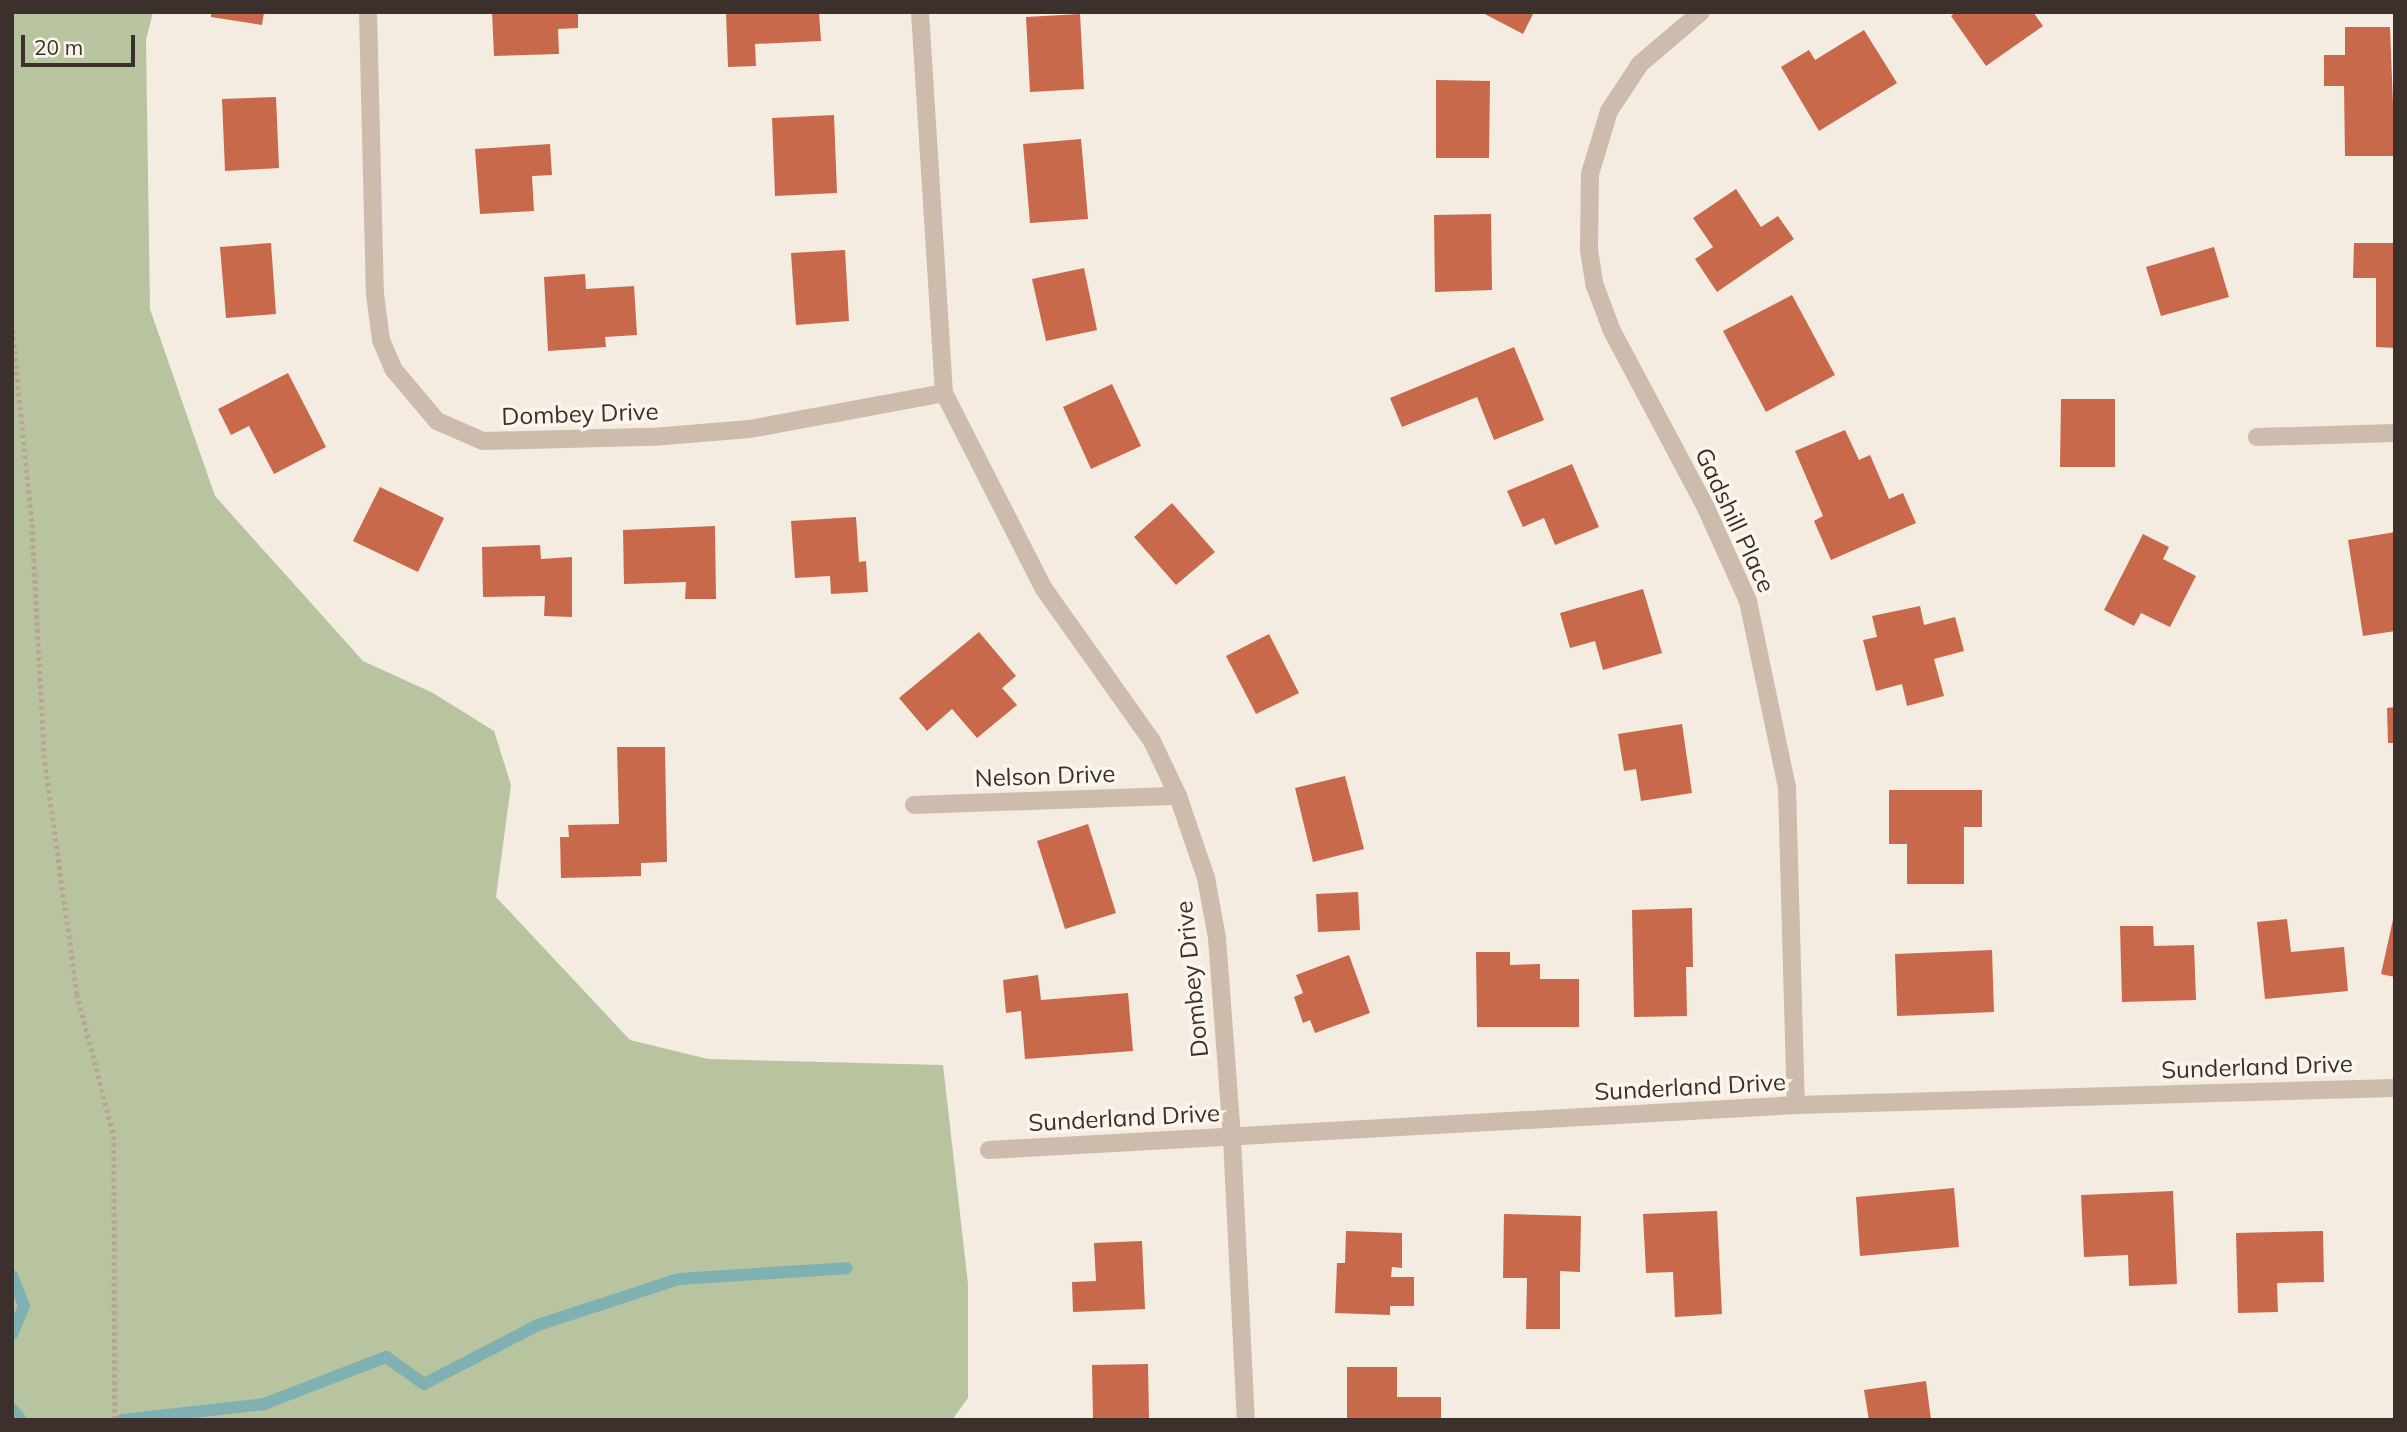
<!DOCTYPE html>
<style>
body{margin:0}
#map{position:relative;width:2407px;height:1432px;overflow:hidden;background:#f4ebe1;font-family:Mulish,sans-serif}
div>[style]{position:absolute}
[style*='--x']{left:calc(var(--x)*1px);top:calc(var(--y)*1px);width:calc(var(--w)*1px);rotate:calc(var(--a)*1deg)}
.green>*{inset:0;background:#b8c4a0}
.stream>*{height:12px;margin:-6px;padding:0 6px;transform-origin:6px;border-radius:6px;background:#7fb0b2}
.building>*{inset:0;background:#c8694b}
.path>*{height:4.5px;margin-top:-2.25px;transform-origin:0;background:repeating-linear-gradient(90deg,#b9a596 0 3.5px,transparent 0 7px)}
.minor>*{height:18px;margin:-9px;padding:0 9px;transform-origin:9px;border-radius:9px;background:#cdbbac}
span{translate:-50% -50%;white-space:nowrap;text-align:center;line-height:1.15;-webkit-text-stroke:7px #fbf5ee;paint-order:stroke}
.street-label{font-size:24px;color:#3b302b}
.frame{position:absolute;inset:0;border:14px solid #3b302b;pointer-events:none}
.scale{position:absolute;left:21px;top:35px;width:114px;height:32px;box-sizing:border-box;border:4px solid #3b302b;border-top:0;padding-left:9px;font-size:21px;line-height:24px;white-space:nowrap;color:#3b302b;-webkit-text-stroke:5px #fbf5ee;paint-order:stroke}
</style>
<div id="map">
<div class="green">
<div style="clip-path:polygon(12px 12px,153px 12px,146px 40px,150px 309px,215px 496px,363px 661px,433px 693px,494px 731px,511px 785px,496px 897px,630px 1040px,708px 1059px,943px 1065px,968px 1284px,968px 1398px,952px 1420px,12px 1420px)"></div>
</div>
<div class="stream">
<div style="--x:12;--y:1276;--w:32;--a:68"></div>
<div style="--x:24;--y:1306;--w:30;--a:113"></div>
<div style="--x:12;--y:1409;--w:14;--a:51"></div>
<div style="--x:122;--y:1420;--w:143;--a:-6.4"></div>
<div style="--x:264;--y:1404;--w:131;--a:-21.1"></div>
<div style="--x:386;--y:1357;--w:47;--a:35.4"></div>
<div style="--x:424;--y:1384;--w:128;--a:-27.4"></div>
<div style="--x:538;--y:1325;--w:148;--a:-18.1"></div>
<div style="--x:679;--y:1279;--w:168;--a:-3.7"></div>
</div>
<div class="building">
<div style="clip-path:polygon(211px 12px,264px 12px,262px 25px,211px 17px)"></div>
<div style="clip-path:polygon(492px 12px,578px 12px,578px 28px,558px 29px,559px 54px,494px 56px)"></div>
<div style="clip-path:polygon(726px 12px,819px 12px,821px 41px,755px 44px,756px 66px,728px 67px)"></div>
<div style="clip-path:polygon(1481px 12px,1534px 12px,1523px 34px)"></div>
<div style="clip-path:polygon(1956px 12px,2033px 12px,2043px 26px,1986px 66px,1951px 16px)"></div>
<div style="clip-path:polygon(1080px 14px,1084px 89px,1030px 92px,1026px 17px)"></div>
<div style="clip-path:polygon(2345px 27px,2390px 27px,2395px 156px,2345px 156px,2344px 86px,2324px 86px,2324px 55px,2345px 55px)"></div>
<div style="clip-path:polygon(1864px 30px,1897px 83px,1819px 131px,1781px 67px,1809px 50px,1815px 60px)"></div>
<div style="clip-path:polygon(1436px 80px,1490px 81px,1489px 158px,1436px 158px)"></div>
<div style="clip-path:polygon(276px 97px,279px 168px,225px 171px,222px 99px)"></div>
<div style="clip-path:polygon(834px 115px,837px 193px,775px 196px,772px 118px)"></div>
<div style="clip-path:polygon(1081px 139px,1088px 219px,1030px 223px,1023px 144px)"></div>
<div style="clip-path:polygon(550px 144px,552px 175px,532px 176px,534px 211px,480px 214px,475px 149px)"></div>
<div style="clip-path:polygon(1736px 189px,1761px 227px,1778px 216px,1794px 239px,1717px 292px,1695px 259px,1713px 247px,1693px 218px)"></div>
<div style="clip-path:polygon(1491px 214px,1492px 290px,1435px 292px,1434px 215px)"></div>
<div style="clip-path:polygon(271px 243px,276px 314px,226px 318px,220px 247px)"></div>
<div style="clip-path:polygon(2354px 243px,2395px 243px,2395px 348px,2376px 347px,2376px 278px,2353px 278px)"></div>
<div style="clip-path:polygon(2214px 247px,2229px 297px,2161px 316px,2146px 267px)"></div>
<div style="clip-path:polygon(845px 250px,849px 321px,796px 325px,791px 253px)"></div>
<div style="clip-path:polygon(1084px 268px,1097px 330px,1046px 341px,1032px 279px)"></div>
<div style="clip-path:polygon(585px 274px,586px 289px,634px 286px,637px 335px,605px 337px,606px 347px,548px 351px,544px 277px)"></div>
<div style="clip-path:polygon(1792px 295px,1835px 375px,1766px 412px,1723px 331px)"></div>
<div style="clip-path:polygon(1514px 347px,1544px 420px,1494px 440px,1477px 397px,1402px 427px,1390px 398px)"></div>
<div style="clip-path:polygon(288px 373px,326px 447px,274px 474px,249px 426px,231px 435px,218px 409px)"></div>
<div style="clip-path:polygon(1112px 384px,1141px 446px,1091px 469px,1063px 407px)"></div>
<div style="clip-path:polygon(2061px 399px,2115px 399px,2115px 467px,2060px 467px)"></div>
<div style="clip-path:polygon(1845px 430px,1859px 460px,1870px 455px,1889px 499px,1903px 493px,1916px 523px,1831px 560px,1814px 521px,1823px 516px,1795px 451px)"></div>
<div style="clip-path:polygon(1572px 464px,1599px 527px,1555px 545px,1544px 518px,1523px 527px,1507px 491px)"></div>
<div style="clip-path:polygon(380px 487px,444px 518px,418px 572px,353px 541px)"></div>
<div style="clip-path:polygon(1172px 503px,1215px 552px,1176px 585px,1134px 537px)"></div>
<div style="clip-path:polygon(856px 517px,859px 562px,866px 561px,868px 592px,831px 594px,830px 576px,795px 578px,791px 521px)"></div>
<div style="clip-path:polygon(715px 526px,716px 599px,685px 599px,686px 582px,624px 584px,623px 530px)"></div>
<div style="clip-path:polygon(2395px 532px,2395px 631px,2363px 636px,2348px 540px)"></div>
<div style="clip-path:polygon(2143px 534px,2169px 547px,2163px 559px,2196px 576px,2170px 627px,2141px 613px,2134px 626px,2104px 610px)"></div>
<div style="clip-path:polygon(540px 545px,541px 559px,572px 557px,572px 617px,544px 616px,545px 596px,483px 597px,482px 547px)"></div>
<div style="clip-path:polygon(1643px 589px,1662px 653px,1603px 670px,1595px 641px,1570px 648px,1560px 613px)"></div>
<div style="clip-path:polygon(1920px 606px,1924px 625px,1955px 617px,1964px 651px,1934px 659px,1944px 696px,1907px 706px,1902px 684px,1876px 691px,1863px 640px,1877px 637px,1872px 616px)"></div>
<div style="clip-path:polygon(979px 632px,1016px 676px,1002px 688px,1017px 705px,977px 738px,952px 709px,927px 731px,899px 698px)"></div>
<div style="clip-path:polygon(1269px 634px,1299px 693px,1256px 714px,1226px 656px)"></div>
<div style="clip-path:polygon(2395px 707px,2395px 743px,2388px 743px,2387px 708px)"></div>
<div style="clip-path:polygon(1682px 724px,1692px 793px,1641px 801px,1636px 769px,1624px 771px,1618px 734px)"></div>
<div style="clip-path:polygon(617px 747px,665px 747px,667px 862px,641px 863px,641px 876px,561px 878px,560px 837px,569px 837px,568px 825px,619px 824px)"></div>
<div style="clip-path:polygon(1345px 776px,1364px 849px,1313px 862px,1295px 788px)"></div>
<div style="clip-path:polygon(1889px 790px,1982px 790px,1982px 827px,1964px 827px,1964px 884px,1907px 884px,1907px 844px,1889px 844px)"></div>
<div style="clip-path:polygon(1088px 824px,1116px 913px,1065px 929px,1037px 841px)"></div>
<div style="clip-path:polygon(1358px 892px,1360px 930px,1318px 932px,1316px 894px)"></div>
<div style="clip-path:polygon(1692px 908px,1693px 967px,1686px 967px,1687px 1016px,1634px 1017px,1632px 910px)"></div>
<div style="clip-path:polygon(2394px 915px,2395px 915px,2395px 977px,2381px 974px)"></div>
<div style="clip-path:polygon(2287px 919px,2291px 952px,2344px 947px,2348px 991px,2265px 999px,2257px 922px)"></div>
<div style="clip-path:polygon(2120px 926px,2153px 926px,2154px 946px,2194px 945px,2196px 1000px,2122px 1002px)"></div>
<div style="clip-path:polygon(1992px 950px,1994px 1012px,1897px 1016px,1895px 954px)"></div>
<div style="clip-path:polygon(1476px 952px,1510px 952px,1510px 965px,1540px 964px,1540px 979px,1579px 979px,1579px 1027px,1477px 1027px)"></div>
<div style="clip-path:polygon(1349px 955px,1370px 1013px,1315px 1033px,1310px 1020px,1303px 1023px,1294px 997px,1303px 993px,1296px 975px)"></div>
<div style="clip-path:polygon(1038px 975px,1041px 1000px,1128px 993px,1133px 1051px,1025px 1059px,1021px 1011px,1006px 1013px,1003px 980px)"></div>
<div style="clip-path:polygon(1954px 1188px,1959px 1247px,1860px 1256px,1856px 1197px)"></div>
<div style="clip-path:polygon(2173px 1191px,2177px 1284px,2129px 1286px,2128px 1255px,2084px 1257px,2081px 1195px)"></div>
<div style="clip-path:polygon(1717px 1211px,1722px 1314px,1675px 1317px,1673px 1272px,1646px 1273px,1643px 1214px)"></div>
<div style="clip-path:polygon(1504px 1214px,1581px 1216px,1580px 1272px,1560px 1271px,1560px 1329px,1526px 1329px,1527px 1278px,1503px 1278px)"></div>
<div style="clip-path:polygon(1346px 1231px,1402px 1233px,1402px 1268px,1392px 1267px,1391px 1277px,1414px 1277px,1414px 1306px,1390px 1306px,1390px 1315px,1335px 1313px,1337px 1263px,1345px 1263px)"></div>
<div style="clip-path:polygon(2323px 1231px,2324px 1282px,2277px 1283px,2278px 1312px,2238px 1313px,2236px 1233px)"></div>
<div style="clip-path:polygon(1142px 1241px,1145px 1309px,1073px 1312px,1072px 1282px,1096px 1281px,1094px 1243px)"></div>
<div style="clip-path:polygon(1148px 1364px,1149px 1420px,1093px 1420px,1092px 1365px)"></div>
<div style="clip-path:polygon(1347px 1367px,1397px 1367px,1397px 1397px,1441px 1397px,1441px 1420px,1347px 1420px)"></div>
<div style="clip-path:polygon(1926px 1381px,1931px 1420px,1869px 1420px,1864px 1390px)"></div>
</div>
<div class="path">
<div style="--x:12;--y:323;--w:202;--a:84.3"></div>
<div style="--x:32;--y:524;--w:238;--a:86.9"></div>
<div style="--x:45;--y:762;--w:234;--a:82.1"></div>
<div style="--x:77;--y:994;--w:147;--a:75.4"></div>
<div style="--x:114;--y:1136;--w:284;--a:89.8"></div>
</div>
<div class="minor">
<div style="--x:368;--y:12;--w:282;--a:88.6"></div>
<div style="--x:375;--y:294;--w:46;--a:82.6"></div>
<div style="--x:381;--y:340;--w:33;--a:67"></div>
<div style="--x:394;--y:370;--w:67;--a:49.9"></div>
<div style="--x:437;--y:421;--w:50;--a:23.5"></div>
<div style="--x:483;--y:441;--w:169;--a:-1.4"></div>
<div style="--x:652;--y:437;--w:98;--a:-4.7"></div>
<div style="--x:750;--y:429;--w:197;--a:-10.5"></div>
<div style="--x:920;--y:12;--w:382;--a:86.4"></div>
<div style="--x:944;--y:393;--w:220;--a:63"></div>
<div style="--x:1044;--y:589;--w:186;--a:54.6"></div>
<div style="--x:1152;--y:741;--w:61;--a:64.7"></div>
<div style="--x:1178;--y:796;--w:87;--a:71.1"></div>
<div style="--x:1206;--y:878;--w:61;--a:79.6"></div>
<div style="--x:1217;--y:938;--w:201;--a:85.7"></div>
<div style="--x:1232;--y:1138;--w:282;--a:87.2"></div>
<div style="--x:1701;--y:12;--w:80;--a:139.6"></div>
<div style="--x:1640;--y:64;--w:56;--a:123.4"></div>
<div style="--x:1609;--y:111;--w:66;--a:106.8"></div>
<div style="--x:1590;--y:174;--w:76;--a:90.8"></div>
<div style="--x:1589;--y:250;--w:36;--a:81"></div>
<div style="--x:1595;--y:286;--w:48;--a:69.3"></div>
<div style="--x:1612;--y:331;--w:200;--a:62"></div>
<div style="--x:1706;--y:508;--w:102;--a:65.7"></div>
<div style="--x:1748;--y:601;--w:191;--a:78.2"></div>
<div style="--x:1787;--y:788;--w:317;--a:88.4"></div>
<div style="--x:2257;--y:437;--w:138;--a:-1.7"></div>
<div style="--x:914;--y:805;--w:264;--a:-2"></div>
<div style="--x:989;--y:1150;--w:808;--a:-3.19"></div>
<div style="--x:1796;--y:1105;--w:599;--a:-1.63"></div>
</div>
<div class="street-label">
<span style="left:580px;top:414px;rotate:-2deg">Dombey Drive</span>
<span style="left:1735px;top:520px;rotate:65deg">Gadshill Place</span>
<span style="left:1045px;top:776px;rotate:-2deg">Nelson Drive</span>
<span style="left:1192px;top:979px;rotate:-96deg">Dombey Drive</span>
<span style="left:2257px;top:1067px;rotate:-2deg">Sunderland Drive</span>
<span style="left:1690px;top:1087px;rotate:-3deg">Sunderland Drive</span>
<span style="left:1124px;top:1118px;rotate:-3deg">Sunderland Drive</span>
</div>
<div class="frame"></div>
<div class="scale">20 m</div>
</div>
